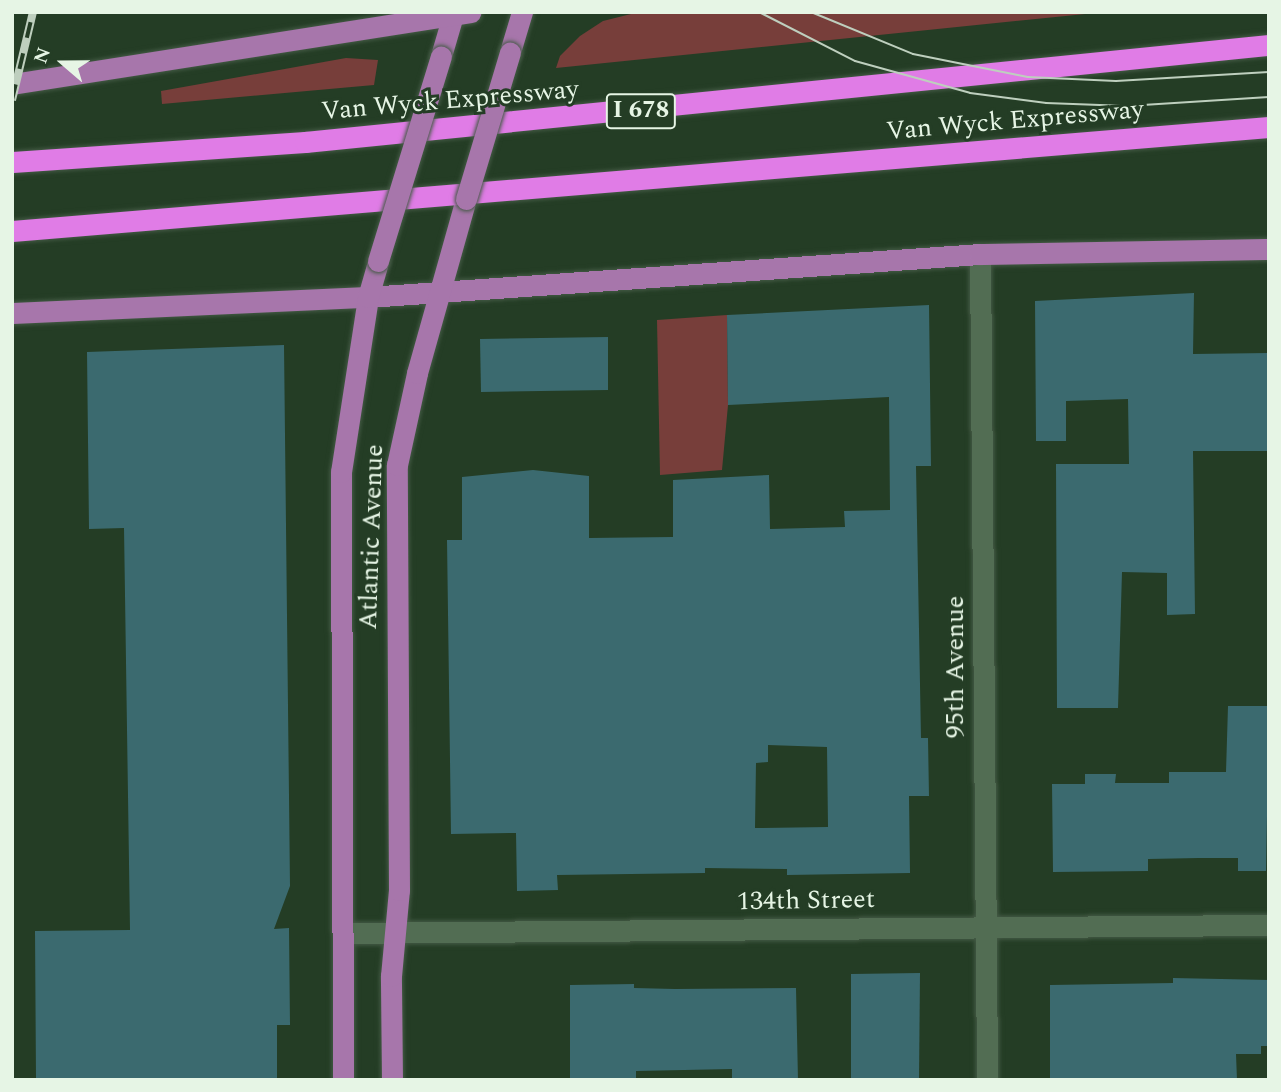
<!DOCTYPE html>
<style>
body{margin:0}
#map{position:relative;width:1281px;height:1092px;overflow:hidden;background:#243d25;font-family:Spectral,serif}
div>[style]{position:absolute}
[style*='--x']{left:calc(var(--x)*1px);top:calc(var(--y)*1px);width:calc(var(--w)*1px);rotate:calc(var(--a)*1deg)}
.green>*{inset:0;background:#773e3a}
.building>*{inset:0;background:#3b6a6f}
.roads{filter:drop-shadow(0 0 2px #445a45) drop-shadow(0 0 2px #445a45)}
.minor>*{height:21px;margin:-10.5px;padding:0 10.5px;transform-origin:10.5px;border-radius:10.5px;background:#526d53}
.primary>*{height:21px;margin:-10.5px;padding:0 10.5px;transform-origin:10.5px;border-radius:10.5px;background:#a776ab}
.motorway>*{height:21px;margin:-10.5px;padding:0 10.5px;transform-origin:10.5px;border-radius:10.5px;background:#e07ce6}
.tram>*{height:2px;margin:-1px;padding:0 1px;transform-origin:1px;border-radius:1px;background:#becfbe}
.rail>*{height:8px;margin-top:-4px;transform-origin:0;background:repeating-linear-gradient(90deg,#243d25 0 16px,#becfbe 0 32px);box-sizing:border-box;border-block:2px solid #becfbe}
.bridges{filter:drop-shadow(0 0 2px #445a45) drop-shadow(0 0 2px #445a45)}
.primary-bridge>*{height:21px;margin:-10.5px;padding:0 10.5px;transform-origin:10.5px;border-radius:10.5px;background:#a776ab}
span{translate:-50% -50%;white-space:nowrap;text-align:center;line-height:1.15;-webkit-text-stroke:6px #243d25;paint-order:stroke}
.shield-label span{padding:2px 5px;background:#243d25;border:2px solid;border-radius:5px;-webkit-text-stroke-width:0}
.shield-label{font-size:24px;color:#e6f5e5;font-weight:700}
.street-label{font-size:26px;color:#e6f5e5}
.frame{position:absolute;inset:0;border:14px solid #e6f5e5;pointer-events:none}
.north{position:absolute;left:28px;top:28px;width:70px;height:70px;-webkit-text-stroke:5px #243d25;paint-order:stroke;rotate:290deg;font-size:19px;font-weight:700;line-height:28px;text-align:center;color:#e6f5e5}
.north::after{content:'';display:block;margin:auto;width:24px;height:32px;background:#e6f5e5;clip-path:polygon(50% 0,100% 100%,50% 72%,0 100%)}
</style>
<div id="map">
<div class="green">
<div style="clip-path:polygon(639px 12px,1105px 12px,556px 68px,560px 56px,580px 36px,603px 21px)"></div>
<div style="clip-path:polygon(346px 58px,378px 60px,374px 85px,162px 104px,161px 91px)"></div>
<div style="clip-path:polygon(727px 315px,728px 405px,722px 470px,660px 475px,657px 320px)"></div>
</div>
<div class="building">
<div style="clip-path:polygon(1194px 293px,1193px 354px,1269px 353px,1269px 451px,1193px 451px,1195px 614px,1167px 615px,1167px 573px,1122px 572px,1118px 708px,1057px 708px,1056px 464px,1129px 464px,1128px 399px,1066px 401px,1066px 441px,1036px 441px,1035px 301px)"></div>
<div style="clip-path:polygon(evenodd,929px 305px,931px 466px,916px 466px,921px 738px,928px 738px,929px 796px,909px 796px,910px 873px,787px 875px,787px 869px,705px 868px,705px 873px,557px 875px,558px 890px,517px 891px,516px 833px,451px 834px,447px 540px,462px 540px,462px 477px,533px 470px,589px 476px,589px 538px,673px 537px,673px 480px,769px 475px,770px 529px,845px 527px,844px 511px,890px 510px,889px 397px,728px 405px,727px 315px,929px 305px,768px 745px,827px 747px,828px 827px,755px 828px,756px 763px,768px 762px,768px 745px)"></div>
<div style="clip-path:polygon(608px 337px,608px 390px,481px 392px,480px 339px)"></div>
<div style="clip-path:polygon(284px 345px,290px 886px,274px 929px,289px 928px,290px 1025px,277px 1025px,277px 1080px,36px 1080px,35px 931px,130px 930px,124px 528px,89px 529px,87px 352px)"></div>
<div style="clip-path:polygon(1228px 706px,1269px 706px,1266px 871px,1238px 871px,1238px 858px,1199px 858px,1148px 859px,1148px 871px,1053px 872px,1052px 784px,1085px 784px,1085px 774px,1116px 774px,1115px 783px,1169px 783px,1169px 772px,1226px 772px)"></div>
<div style="clip-path:polygon(920px 973px,919px 1080px,851px 1080px,851px 974px)"></div>
<div style="clip-path:polygon(1173px 978px,1269px 980px,1268px 1046px,1261px 1046px,1261px 1054px,1236px 1054px,1237px 1080px,1050px 1080px,1050px 985px,1173px 983px)"></div>
<div style="clip-path:polygon(634px 984px,634px 988px,675px 989px,796px 988px,798px 1080px,732px 1080px,732px 1069px,636px 1071px,636px 1080px,570px 1080px,570px 985px)"></div>
</div>
<div class="roads">
<div class="minor">
<div style="--x:980;--y:254;--w:826;--a:89.51"></div>
<div style="--x:344;--y:933;--w:925;--a:-0.5"></div>
</div>
<div class="primary">
<div style="--x:510;--y:52;--w:42;--a:-73.3"></div>
<div style="--x:441;--y:56;--w:43;--a:-73.7"></div>
<div style="--x:12;--y:84;--w:464;--a:-8.9"></div>
<div style="--x:12;--y:313;--w:356;--a:-2.6"></div>
<div style="--x:368;--y:297;--w:614;--a:-4.02"></div>
<div style="--x:980;--y:254;--w:289;--a:-1"></div>
<div style="--x:343;--y:1080;--w:608;--a:-90.19"></div>
<div style="--x:341;--y:472;--w:177;--a:-81.2"></div>
<div style="--x:368;--y:297;--w:37;--a:-74"></div>
<div style="--x:392;--y:1080;--w:104;--a:-90.6"></div>
<div style="--x:391;--y:976;--w:86;--a:-84.7"></div>
<div style="--x:399;--y:890;--w:425;--a:-90.3"></div>
<div style="--x:397;--y:465;--w:94;--a:-77.7"></div>
<div style="--x:417;--y:373;--w:181;--a:-74.3"></div>
</div>
<div class="motorway">
<div style="--x:12;--y:162;--w:294;--a:-3.9"></div>
<div style="--x:305;--y:142;--w:969;--a:-5.75"></div>
<div style="--x:12;--y:231;--w:1261;--a:-4.73"></div>
</div>
</div>
<div class="tram">
<div style="--x:759;--y:12;--w:108;--a:27"></div>
<div style="--x:855;--y:61;--w:119;--a:15.5"></div>
<div style="--x:970;--y:93;--w:77;--a:7.5"></div>
<div style="--x:1046;--y:103;--w:81;--a:2.1"></div>
<div style="--x:1127;--y:106;--w:142;--a:-3.6"></div>
<div style="--x:811;--y:12;--w:110;--a:22.4"></div>
<div style="--x:913;--y:54;--w:117;--a:11.3"></div>
<div style="--x:1028;--y:77;--w:88;--a:2.6"></div>
<div style="--x:1116;--y:81;--w:153;--a:-3.4"></div>
</div>
<div class="rail">
<div style="--x:12;--y:100;--w:90;--a:-76.6"></div>
</div>
<div class="bridges">
<div class="primary-bridge">
<div style="--x:466;--y:199;--w:153;--a:-73.3"></div>
<div style="--x:378;--y:261;--w:214;--a:-72.9"></div>
</div>
</div>
<div class="shield-label">
<span style="left:641px;top:111px">I 678</span>
</div>
<div class="street-label">
<span style="left:450px;top:101px;rotate:-5deg">Van Wyck Expressway</span>
<span style="left:1015px;top:121px;rotate:-5deg">Van Wyck Expressway</span>
<span style="left:372px;top:537px;rotate:-88deg">Atlantic Avenue</span>
<span style="left:956px;top:667px;rotate:-90deg">95th Avenue</span>
<span style="left:806px;top:901px;rotate:-1deg">134th Street</span>
</div>
<div class="frame"></div>
<div class="north">N</div>
</div>
